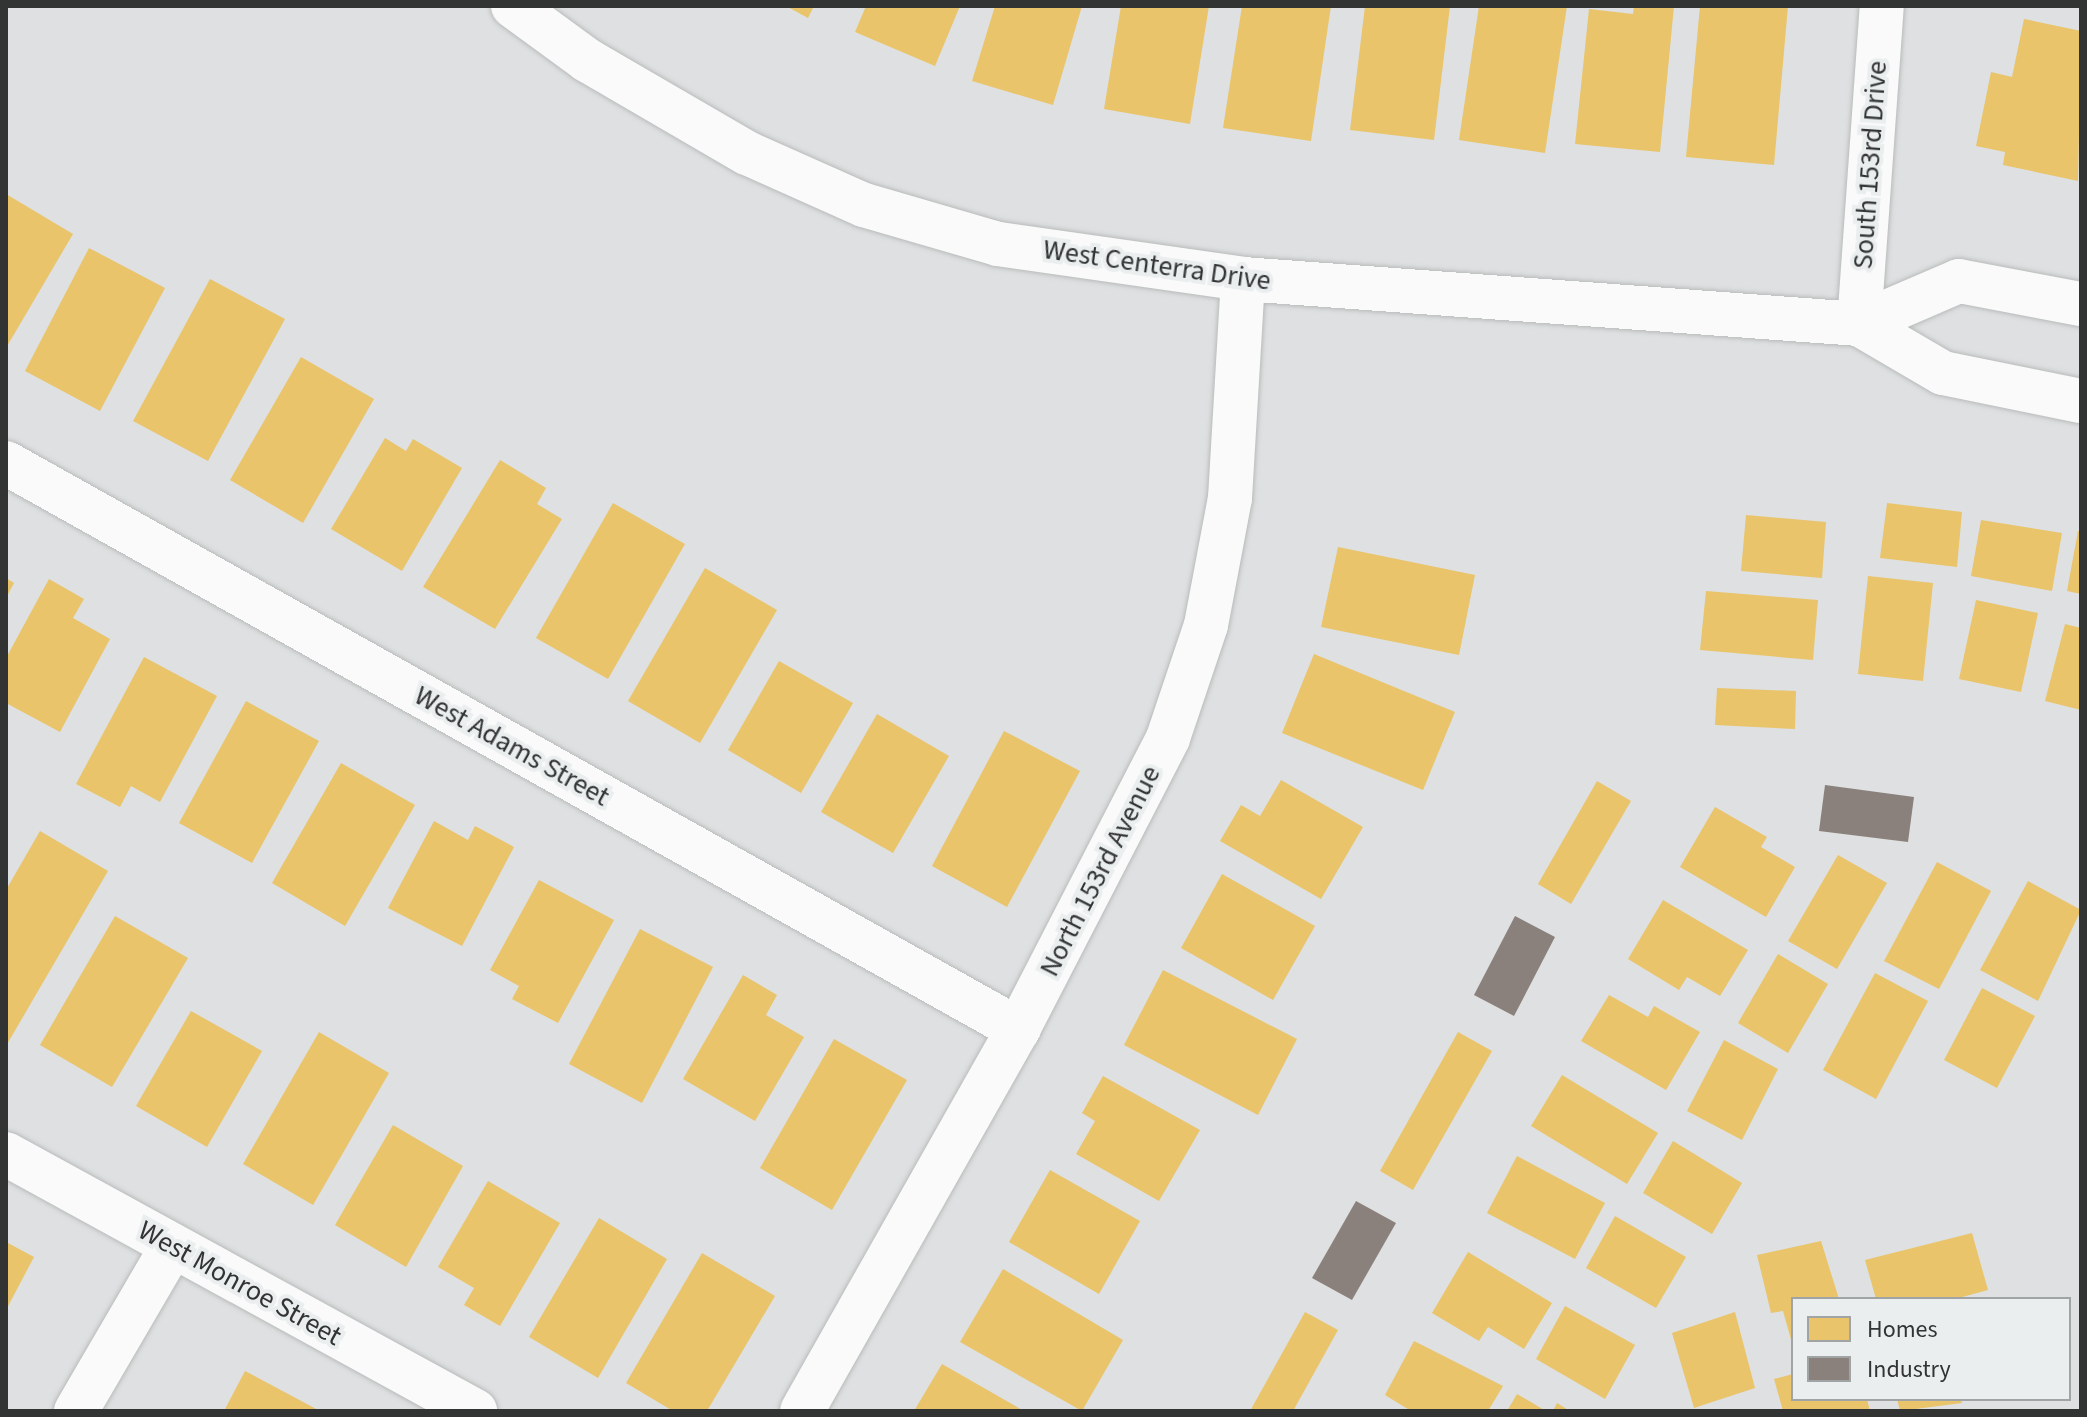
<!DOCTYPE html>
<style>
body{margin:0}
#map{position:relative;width:2087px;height:1417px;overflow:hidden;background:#dee0e1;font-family:"Source Sans 3",sans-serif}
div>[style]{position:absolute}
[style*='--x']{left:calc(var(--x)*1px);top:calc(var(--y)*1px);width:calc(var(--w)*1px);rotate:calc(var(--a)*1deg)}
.homes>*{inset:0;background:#e9c46a}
.industry>*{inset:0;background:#8a817c}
.roads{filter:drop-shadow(0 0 2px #b9bbbb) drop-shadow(0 0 2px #b9bbbb)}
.street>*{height:44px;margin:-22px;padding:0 22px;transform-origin:22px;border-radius:22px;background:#fafafa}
.secondary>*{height:44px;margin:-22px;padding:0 22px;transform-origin:22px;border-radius:22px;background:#fafafa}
span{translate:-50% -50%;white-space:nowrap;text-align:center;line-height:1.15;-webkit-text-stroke:8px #eaeeef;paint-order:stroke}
.street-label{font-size:28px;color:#323434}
.frame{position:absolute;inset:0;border:8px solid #323434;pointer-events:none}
.legend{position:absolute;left:1791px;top:1297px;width:280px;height:104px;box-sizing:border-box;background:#eaeeef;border:2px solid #a0a4a4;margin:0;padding:10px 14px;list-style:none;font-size:24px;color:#323434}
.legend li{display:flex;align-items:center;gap:16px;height:40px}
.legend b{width:40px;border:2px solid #a0a4a4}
</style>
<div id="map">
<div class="homes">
<div style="clip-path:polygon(786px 6px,814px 6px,808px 18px)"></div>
<div style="clip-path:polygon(866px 6px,960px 6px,935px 66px,855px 32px)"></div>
<div style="clip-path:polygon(995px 6px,1082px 6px,1053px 105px,972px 81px)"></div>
<div style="clip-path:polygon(1121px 6px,1209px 6px,1190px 124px,1104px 109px)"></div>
<div style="clip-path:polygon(1242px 6px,1331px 6px,1311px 141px,1223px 128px)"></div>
<div style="clip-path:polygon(1365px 6px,1450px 6px,1434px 140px,1350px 130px)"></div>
<div style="clip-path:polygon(1479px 6px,1567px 6px,1545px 153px,1459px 140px)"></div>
<div style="clip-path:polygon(1634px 6px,1674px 6px,1660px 152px,1575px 144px,1589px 9px,1633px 14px)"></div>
<div style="clip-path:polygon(1700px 6px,1788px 6px,1774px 165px,1686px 157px)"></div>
<div style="clip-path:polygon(2024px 19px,2081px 31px,2078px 181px,2003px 165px,2005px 152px,1976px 146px,1991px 72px,2012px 77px)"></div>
<div style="clip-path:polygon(6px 194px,73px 234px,6px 348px)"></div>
<div style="clip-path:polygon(89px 248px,165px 288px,100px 411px,25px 371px)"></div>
<div style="clip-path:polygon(210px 279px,285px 319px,208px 461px,133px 421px)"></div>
<div style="clip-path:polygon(301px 357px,374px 399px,303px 523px,230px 480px)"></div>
<div style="clip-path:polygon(385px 438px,406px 451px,413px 439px,462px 468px,402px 571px,331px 529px)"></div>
<div style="clip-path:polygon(500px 460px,546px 488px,537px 504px,562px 519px,495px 629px,423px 587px)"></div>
<div style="clip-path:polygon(613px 503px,685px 544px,608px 679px,536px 638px)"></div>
<div style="clip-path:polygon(1887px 503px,1962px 512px,1957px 567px,1880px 558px)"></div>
<div style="clip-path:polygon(1746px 515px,1826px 522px,1822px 578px,1741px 571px)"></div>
<div style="clip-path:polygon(1981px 520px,2062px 533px,2052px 591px,1971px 576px)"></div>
<div style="clip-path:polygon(2078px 531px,2081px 532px,2081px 594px,2067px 591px)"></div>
<div style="clip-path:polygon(1338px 547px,1475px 575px,1459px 655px,1321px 627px)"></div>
<div style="clip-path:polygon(705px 568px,777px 610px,700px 743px,628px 701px)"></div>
<div style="clip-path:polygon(1868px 576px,1933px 583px,1923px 681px,1858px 674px)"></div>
<div style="clip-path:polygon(6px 578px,14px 583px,6px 598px)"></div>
<div style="clip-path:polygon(49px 579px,84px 599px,73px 618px,110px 639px,60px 732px,6px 703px,6px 658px)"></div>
<div style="clip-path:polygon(1706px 591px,1818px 600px,1813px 660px,1700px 650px)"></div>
<div style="clip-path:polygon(1976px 600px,2038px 613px,2021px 692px,1959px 679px)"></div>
<div style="clip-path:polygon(2065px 624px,2081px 628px,2081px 710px,2045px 701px)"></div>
<div style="clip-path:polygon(1314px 654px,1455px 712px,1423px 790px,1282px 733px)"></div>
<div style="clip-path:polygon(144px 657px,217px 696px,160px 802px,131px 786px,120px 807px,76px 784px)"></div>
<div style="clip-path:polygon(779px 661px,853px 703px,801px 793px,728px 750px)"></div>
<div style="clip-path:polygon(1717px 688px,1796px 691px,1795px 729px,1715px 725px)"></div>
<div style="clip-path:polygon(246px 701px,319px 741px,252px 863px,179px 823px)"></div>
<div style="clip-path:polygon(877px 714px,949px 756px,893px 853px,821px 812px)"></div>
<div style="clip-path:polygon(1004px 731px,1080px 771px,1007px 907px,932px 866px)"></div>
<div style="clip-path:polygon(341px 763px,415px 805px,345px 926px,272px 883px)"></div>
<div style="clip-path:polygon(1281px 780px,1363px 827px,1321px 899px,1220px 841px,1241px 805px,1260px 816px)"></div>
<div style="clip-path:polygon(1597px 781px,1631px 801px,1571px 904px,1538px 884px)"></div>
<div style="clip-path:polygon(1715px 807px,1767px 837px,1761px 847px,1795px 867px,1766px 917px,1680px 867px)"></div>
<div style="clip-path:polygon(434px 821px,468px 840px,475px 826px,514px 847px,462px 946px,388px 908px)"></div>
<div style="clip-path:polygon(40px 831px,108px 871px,6px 1046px,6px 890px)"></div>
<div style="clip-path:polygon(1838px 855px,1887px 883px,1837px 969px,1788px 941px)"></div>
<div style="clip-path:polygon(1937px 862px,1991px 891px,1939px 989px,1884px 961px)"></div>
<div style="clip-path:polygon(1222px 874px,1315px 926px,1273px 1000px,1181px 948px)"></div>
<div style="clip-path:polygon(539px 880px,614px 920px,558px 1023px,512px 999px,519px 986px,490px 970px)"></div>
<div style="clip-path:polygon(2028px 881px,2081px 910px,2038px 1001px,1980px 970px)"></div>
<div style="clip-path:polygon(1663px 900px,1748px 950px,1720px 996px,1687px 977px,1679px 990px,1628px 959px)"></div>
<div style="clip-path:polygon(115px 916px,188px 958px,112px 1087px,40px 1045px)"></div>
<div style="clip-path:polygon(640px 929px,713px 967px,642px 1103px,569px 1064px)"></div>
<div style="clip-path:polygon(1778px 954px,1828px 984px,1788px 1053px,1738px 1023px)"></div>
<div style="clip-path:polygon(1163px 970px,1297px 1039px,1258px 1115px,1124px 1045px)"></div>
<div style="clip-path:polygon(1875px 973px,1928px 1001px,1876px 1099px,1823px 1070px)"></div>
<div style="clip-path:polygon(743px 975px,777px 995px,766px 1015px,804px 1037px,755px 1121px,683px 1079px)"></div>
<div style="clip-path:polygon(1982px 988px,2035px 1016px,1997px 1088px,1944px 1060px)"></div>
<div style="clip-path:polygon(1609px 995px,1648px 1017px,1654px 1006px,1700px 1032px,1666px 1090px,1581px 1041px)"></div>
<div style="clip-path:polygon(191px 1011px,262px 1051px,207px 1147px,136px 1106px)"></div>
<div style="clip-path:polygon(319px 1032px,389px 1073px,313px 1205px,243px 1164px)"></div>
<div style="clip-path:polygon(1458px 1032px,1492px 1051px,1413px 1190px,1380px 1171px)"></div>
<div style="clip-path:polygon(834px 1039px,907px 1080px,832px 1210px,760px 1168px)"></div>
<div style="clip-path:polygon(1724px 1040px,1778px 1069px,1742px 1140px,1687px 1111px)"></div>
<div style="clip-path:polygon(1562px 1075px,1658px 1133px,1627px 1184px,1531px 1126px)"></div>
<div style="clip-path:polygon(1103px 1076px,1200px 1130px,1159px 1201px,1076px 1154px,1095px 1121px,1082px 1113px)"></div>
<div style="clip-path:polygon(393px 1125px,463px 1166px,406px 1267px,335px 1225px)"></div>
<div style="clip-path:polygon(1673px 1141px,1742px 1183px,1712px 1234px,1643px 1193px)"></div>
<div style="clip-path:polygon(1517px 1156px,1605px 1203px,1575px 1259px,1487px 1213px)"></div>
<div style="clip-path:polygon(1050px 1170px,1140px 1221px,1099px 1294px,1009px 1242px)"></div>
<div style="clip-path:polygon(488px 1181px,560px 1223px,500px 1326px,464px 1305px,474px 1288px,438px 1267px)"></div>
<div style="clip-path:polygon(1615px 1216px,1686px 1257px,1656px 1308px,1586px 1268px)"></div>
<div style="clip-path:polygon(599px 1218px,667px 1259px,598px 1378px,529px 1337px)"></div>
<div style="clip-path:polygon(1972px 1233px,1988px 1290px,1955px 1299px,1876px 1299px,1865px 1260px)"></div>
<div style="clip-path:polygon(1821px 1241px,1839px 1299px,1793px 1299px,1792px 1343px,1783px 1311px,1771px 1313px,1757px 1255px)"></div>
<div style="clip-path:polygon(6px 1242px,34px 1257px,6px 1310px)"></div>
<div style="clip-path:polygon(1468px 1252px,1552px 1303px,1524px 1349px,1488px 1327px,1479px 1341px,1432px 1313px)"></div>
<div style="clip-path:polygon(702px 1253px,775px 1296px,707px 1411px,673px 1411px,626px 1383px)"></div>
<div style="clip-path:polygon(1003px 1269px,1123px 1340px,1082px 1411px,960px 1342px)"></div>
<div style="clip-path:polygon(1565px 1306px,1635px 1345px,1605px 1399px,1536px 1359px)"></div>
<div style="clip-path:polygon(1305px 1312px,1338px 1330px,1293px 1411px,1250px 1411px)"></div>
<div style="clip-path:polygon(1735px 1312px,1755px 1388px,1694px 1408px,1672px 1333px)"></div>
<div style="clip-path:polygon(1414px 1341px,1503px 1386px,1488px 1411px,1411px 1411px,1385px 1395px)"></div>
<div style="clip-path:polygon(942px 1364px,1024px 1411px,914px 1411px)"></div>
<div style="clip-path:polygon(245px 1371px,320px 1411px,224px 1411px)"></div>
<div style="clip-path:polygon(1793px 1374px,1793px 1399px,1867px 1399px,1870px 1411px,1783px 1411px,1774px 1379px)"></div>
<div style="clip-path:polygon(1517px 1394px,1546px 1411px,1507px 1411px)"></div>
<div style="clip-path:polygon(1897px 1399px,1961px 1399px,1962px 1403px,1900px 1411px)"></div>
<div style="clip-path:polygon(1557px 1403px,1570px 1411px,1553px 1411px)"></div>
</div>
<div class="industry">
<div style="clip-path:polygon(1825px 785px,1914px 797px,1908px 842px,1819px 831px)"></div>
<div style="clip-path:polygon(1515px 916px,1555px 937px,1514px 1016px,1474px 995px)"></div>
<div style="clip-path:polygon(1356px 1201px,1396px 1223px,1352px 1300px,1312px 1278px)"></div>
</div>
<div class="roads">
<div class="street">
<div style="--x:1859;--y:324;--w:319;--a:-85.9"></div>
<div style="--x:6;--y:463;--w:1160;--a:29.22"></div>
<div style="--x:6;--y:1154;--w:535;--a:28.72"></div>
<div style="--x:76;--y:1411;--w:190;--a:-59.7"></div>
<div style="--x:802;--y:1411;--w:439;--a:-60.5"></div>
<div style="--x:1018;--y:1029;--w:327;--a:-62.7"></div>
<div style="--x:1168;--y:738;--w:119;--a:-71.4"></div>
<div style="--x:1206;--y:625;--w:129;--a:-79.3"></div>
<div style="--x:1230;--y:498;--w:219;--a:-86.6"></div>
</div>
<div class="secondary">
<div style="--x:513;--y:6;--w:92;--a:36.1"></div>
<div style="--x:587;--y:60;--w:185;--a:30.2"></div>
<div style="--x:747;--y:153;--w:128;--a:24"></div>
<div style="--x:864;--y:205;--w:140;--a:16.2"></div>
<div style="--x:998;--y:244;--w:247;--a:8.1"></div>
<div style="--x:1243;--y:279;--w:618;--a:4.18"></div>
<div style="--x:1859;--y:324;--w:97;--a:30.3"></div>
<div style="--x:1943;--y:373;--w:141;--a:11.5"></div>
<div style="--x:1859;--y:324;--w:109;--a:-23.3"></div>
<div style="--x:1959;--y:281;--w:124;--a:10.7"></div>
</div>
</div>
<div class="street-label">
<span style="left:1870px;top:165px;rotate:-86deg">South 153rd Drive</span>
<span style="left:1157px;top:265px;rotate:8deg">West Centerra Drive</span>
<span style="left:512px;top:746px;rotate:29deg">West Adams Street</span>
<span style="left:1100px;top:871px;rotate:-63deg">North 153rd Avenue</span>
<span style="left:240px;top:1283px;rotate:29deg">West Monroe Street</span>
</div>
<div class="frame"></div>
<ul class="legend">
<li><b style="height:22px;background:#e9c46a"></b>Homes</li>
<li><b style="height:22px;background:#8a817c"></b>Industry</li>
</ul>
</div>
